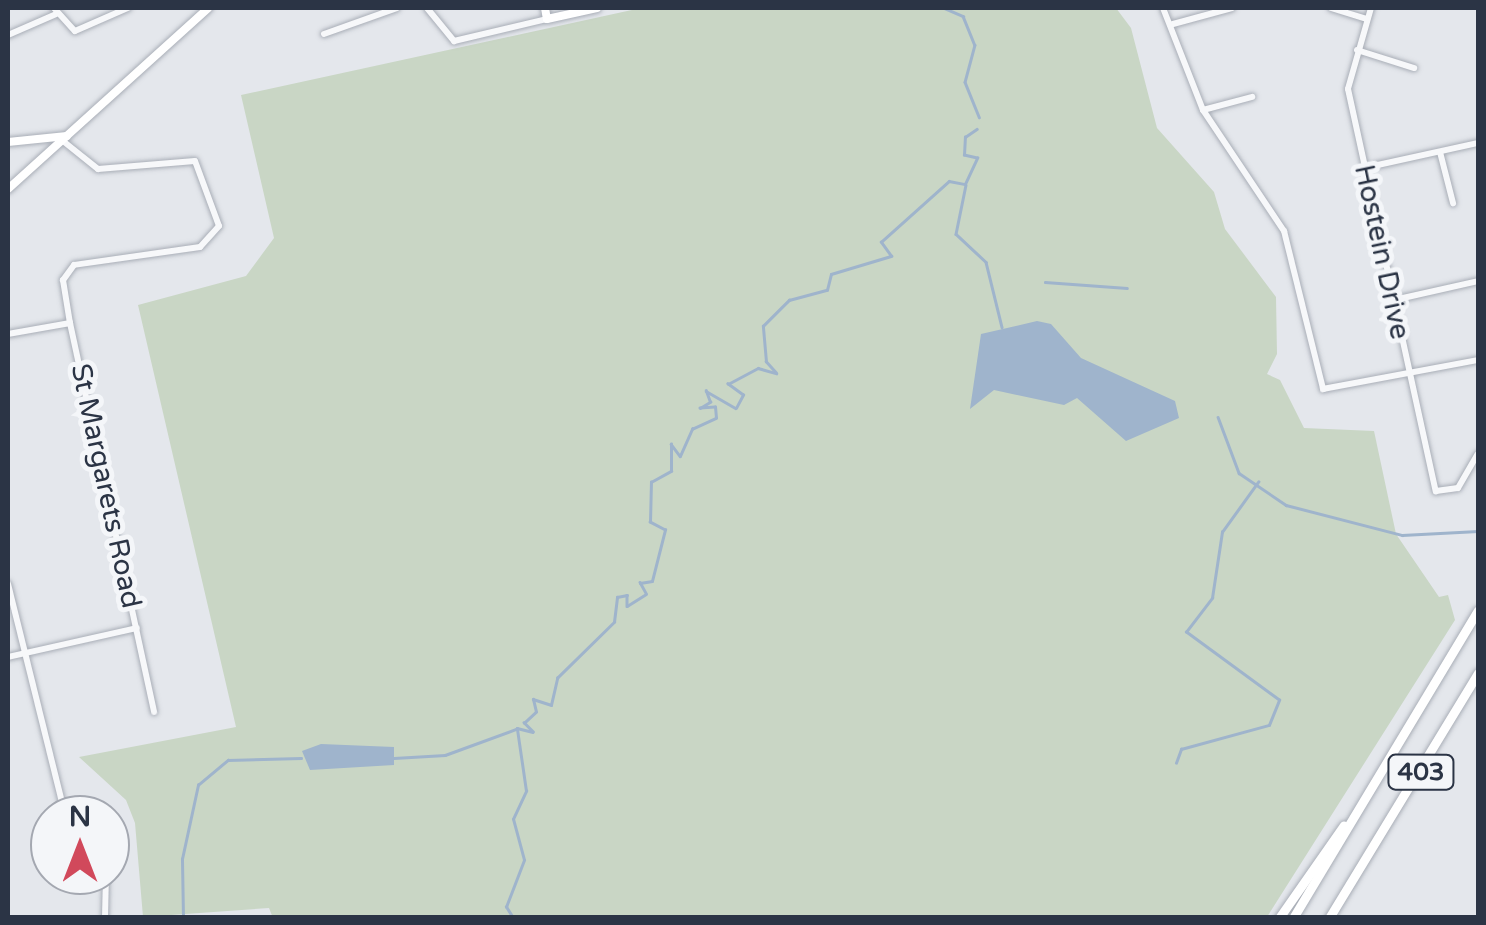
<!DOCTYPE html>
<style>
body{margin:0}
#map{position:relative;width:1486px;height:925px;overflow:hidden;background:#e4e7ec;font-family:"Varela Round",sans-serif}
div>[style]{position:absolute}
[style*='--x']{left:calc(var(--x)*1px);top:calc(var(--y)*1px);width:calc(var(--w)*1px);rotate:calc(var(--a)*1deg)}
.green>*{inset:0;background:#c9d6c5}
.water>*{inset:0;background:#9fb4cc}
.stream>*{height:2.5px;margin:-1.25px;padding:0 1.25px;transform-origin:1.25px;border-radius:1.25px;background:#9fb4cc}
.roads{filter:drop-shadow(0 0 2px #a9aeb7) drop-shadow(0 0 2px #a9aeb7)}
.minor>*{height:6px;margin:-3px;padding:0 3px;transform-origin:3px;border-radius:3px;background:#f7f8fa}
.major>*{height:8px;margin:-4px;padding:0 4px;transform-origin:4px;border-radius:4px;background:#fff}
.highway>*{height:9px;margin:-4.5px;padding:0 4.5px;transform-origin:4.5px;border-radius:4.5px;background:#fff}
span{translate:-50% -50%;white-space:nowrap;text-align:center;line-height:1.15;-webkit-text-stroke:10px #f4f6f9;paint-order:stroke}
.shield-label span{padding:2px 8px;background:#f4f6f9;border:2px solid;border-radius:8px;-webkit-text-stroke-width:0}
.shield-label{font-size:25px;color:#2b3445;font-weight:700}
.street-label{font-size:28px;color:#2b3445}
.frame{position:absolute;inset:0;border:10px solid #2b3445;pointer-events:none}
.north{position:absolute;left:30px;top:795px;width:100px;height:100px;box-sizing:border-box;background:#f4f6f9;border:2px solid #a4a8b1;border-radius:50%;rotate:0deg;font-size:28px;font-weight:700;line-height:40px;text-align:center;color:#2b3445}
.north::after{content:'';display:block;margin:auto;width:35px;height:45px;background:#d1495b;clip-path:polygon(50% 0,100% 100%,50% 72%,0 100%)}
</style>
<div id="map">
<div class="green">
<div style="clip-path:polygon(641px 8px,1116px 8px,1131px 28px,1157px 128px,1214px 192px,1225px 229px,1276px 297px,1277px 354px,1267px 374px,1280px 380px,1304px 428px,1374px 431px,1396px 534px,1439px 597px,1448px 595px,1455px 620px,1267px 917px,273px 918px,269px 908px,143px 917px,135px 823px,126px 800px,79px 757px,236px 727px,138px 305px,246px 276px,274px 238px,241px 95px)"></div>
</div>
<div class="water">
<div style="clip-path:polygon(1037px 321px,1051px 324px,1081px 358px,1175px 401px,1179px 418px,1126px 441px,1077px 398px,1064px 405px,994px 390px,970px 409px,981px 334px)"></div>
<div style="clip-path:polygon(321px 744px,394px 747px,394px 765px,310px 770px,302px 751px)"></div>
</div>
<div class="stream">
<div style="--x:944;--y:8;--w:21;--a:23"></div>
<div style="--x:963;--y:16;--w:31;--a:68"></div>
<div style="--x:975;--y:45;--w:38;--a:105"></div>
<div style="--x:965;--y:82;--w:38;--a:68"></div>
<div style="--x:966;--y:185;--w:50;--a:101.5"></div>
<div style="--x:956;--y:234;--w:41;--a:43"></div>
<div style="--x:986;--y:262;--w:67;--a:76.2"></div>
<div style="--x:1045;--y:282;--w:82;--a:4.2"></div>
<div style="--x:1218;--y:417;--w:60;--a:69.4"></div>
<div style="--x:1239;--y:473;--w:57;--a:34.2"></div>
<div style="--x:1286;--y:505;--w:120;--a:14.5"></div>
<div style="--x:1402;--y:535;--w:76;--a:-3"></div>
<div style="--x:517;--y:728;--w:16;--a:14"></div>
<div style="--x:533;--y:732;--w:13;--a:-135"></div>
<div style="--x:524;--y:723;--w:16;--a:-43"></div>
<div style="--x:536;--y:712;--w:13;--a:-103"></div>
<div style="--x:533;--y:699;--w:19;--a:18"></div>
<div style="--x:551;--y:705;--w:28;--a:-77"></div>
<div style="--x:557;--y:678;--w:80;--a:-44.5"></div>
<div style="--x:614;--y:622;--w:25;--a:-83"></div>
<div style="--x:617;--y:597;--w:10;--a:-11"></div>
<div style="--x:627;--y:595;--w:11;--a:90"></div>
<div style="--x:627;--y:606;--w:22;--a:-32"></div>
<div style="--x:646;--y:594;--w:13;--a:-119"></div>
<div style="--x:640;--y:583;--w:12;--a:-9"></div>
<div style="--x:652;--y:581;--w:53;--a:-75.7"></div>
<div style="--x:665;--y:530;--w:17;--a:-152"></div>
<div style="--x:650;--y:522;--w:40;--a:-88.6"></div>
<div style="--x:651;--y:482;--w:23;--a:-29"></div>
<div style="--x:671;--y:471;--w:27;--a:-90"></div>
<div style="--x:671;--y:444;--w:15;--a:53"></div>
<div style="--x:680;--y:456;--w:30;--a:-66"></div>
<div style="--x:692;--y:429;--w:26;--a:-25"></div>
<div style="--x:716;--y:418;--w:11;--a:-95"></div>
<div style="--x:715;--y:407;--w:15;--a:176"></div>
<div style="--x:700;--y:408;--w:12;--a:-31"></div>
<div style="--x:710;--y:402;--w:12;--a:-110"></div>
<div style="--x:706;--y:391;--w:34;--a:30"></div>
<div style="--x:736;--y:408;--w:15;--a:-62"></div>
<div style="--x:743;--y:395;--w:19;--a:-144"></div>
<div style="--x:728;--y:384;--w:34;--a:-28"></div>
<div style="--x:758;--y:368;--w:19;--a:16"></div>
<div style="--x:776;--y:373;--w:15;--a:-132"></div>
<div style="--x:766;--y:362;--w:36;--a:-95"></div>
<div style="--x:763;--y:326;--w:37;--a:-45"></div>
<div style="--x:789;--y:300;--w:39;--a:-15"></div>
<div style="--x:827;--y:290;--w:16;--a:-76"></div>
<div style="--x:831;--y:274;--w:63;--a:-16.7"></div>
<div style="--x:891;--y:256;--w:17;--a:-126"></div>
<div style="--x:881;--y:242;--w:91;--a:-41.9"></div>
<div style="--x:949;--y:181;--w:16;--a:11"></div>
<div style="--x:965;--y:184;--w:29;--a:-65"></div>
<div style="--x:977;--y:158;--w:13;--a:-167"></div>
<div style="--x:964;--y:155;--w:18;--a:-87"></div>
<div style="--x:965;--y:137;--w:14;--a:-34"></div>
<div style="--x:394;--y:758;--w:51;--a:-3.4"></div>
<div style="--x:445;--y:755;--w:76;--a:-20.1"></div>
<div style="--x:1176;--y:763;--w:15;--a:-70"></div>
<div style="--x:1181;--y:749;--w:91;--a:-15.3"></div>
<div style="--x:1269;--y:725;--w:27;--a:-68"></div>
<div style="--x:1279;--y:700;--w:115;--a:-143.8"></div>
<div style="--x:1186;--y:632;--w:43;--a:-52.6"></div>
<div style="--x:1212;--y:598;--w:67;--a:-81.4"></div>
<div style="--x:1222;--y:532;--w:62;--a:-54.2"></div>
<div style="--x:183;--y:918;--w:59;--a:-91"></div>
<div style="--x:182;--y:859;--w:76;--a:-77.8"></div>
<div style="--x:198;--y:785;--w:39;--a:-40"></div>
<div style="--x:228;--y:760;--w:73;--a:-1.6"></div>
<div style="--x:513;--y:918;--w:13;--a:-122"></div>
<div style="--x:506;--y:907;--w:50;--a:-69"></div>
<div style="--x:524;--y:860;--w:42;--a:-105"></div>
<div style="--x:513;--y:819;--w:31;--a:-65"></div>
<div style="--x:526;--y:791;--w:63;--a:-98.3"></div>
</div>
<div class="roads">
<div class="minor">
<div style="--x:54;--y:8;--w:31;--a:48"></div>
<div style="--x:75;--y:31;--w:58;--a:-23.5"></div>
<div style="--x:427;--y:8;--w:43;--a:50.7"></div>
<div style="--x:454;--y:41;--w:96;--a:-13.3"></div>
<div style="--x:1163;--y:8;--w:110;--a:68.6"></div>
<div style="--x:1203;--y:110;--w:146;--a:56.2"></div>
<div style="--x:1284;--y:231;--w:163;--a:76.1"></div>
<div style="--x:1323;--y:389;--w:158;--a:-10.6"></div>
<div style="--x:1331;--y:8;--w:37;--a:17"></div>
<div style="--x:1371;--y:8;--w:84;--a:105.9"></div>
<div style="--x:1348;--y:89;--w:412;--a:77.7"></div>
<div style="--x:1436;--y:491;--w:22;--a:-8"></div>
<div style="--x:1458;--y:488;--w:39;--a:-60"></div>
<div style="--x:1173;--y:24;--w:61;--a:-15.2"></div>
<div style="--x:324;--y:34;--w:77;--a:-19.6"></div>
<div style="--x:8;--y:35;--w:52;--a:-23.6"></div>
<div style="--x:1357;--y:50;--w:60;--a:17.5"></div>
<div style="--x:1203;--y:110;--w:51;--a:-14.9"></div>
<div style="--x:63;--y:141;--w:45;--a:38.7"></div>
<div style="--x:98;--y:169;--w:97;--a:-4.7"></div>
<div style="--x:195;--y:161;--w:69;--a:69.7"></div>
<div style="--x:219;--y:226;--w:28;--a:132"></div>
<div style="--x:200;--y:247;--w:127;--a:171.9"></div>
<div style="--x:74;--y:265;--w:19;--a:126"></div>
<div style="--x:63;--y:280;--w:44;--a:80.8"></div>
<div style="--x:1440;--y:152;--w:53;--a:75.7"></div>
<div style="--x:1364;--y:168;--w:117;--a:-12.4"></div>
<div style="--x:1394;--y:300;--w:86;--a:-12.7"></div>
<div style="--x:8;--y:334;--w:63;--a:-10.1"></div>
<div style="--x:70;--y:323;--w:398;--a:77.8"></div>
<div style="--x:8;--y:584;--w:238;--a:76.1"></div>
<div style="--x:8;--y:657;--w:132;--a:-12.7"></div>
<div style="--x:105;--y:918;--w:43;--a:-88.7"></div>
</div>
<div class="major">
<div style="--x:545;--y:8;--w:11;--a:80"></div>
<div style="--x:547;--y:19;--w:51;--a:-12.4"></div>
<div style="--x:8;--y:142;--w:59;--a:-5.8"></div>
<div style="--x:8;--y:189;--w:270;--a:-42.1"></div>
</div>
<div class="highway">
<div style="--x:1279;--y:918;--w:113;--a:-55"></div>
<div style="--x:1293;--y:918;--w:359;--a:-59"></div>
<div style="--x:1329;--y:918;--w:287;--a:-58.7"></div>
</div>
</div>
<div class="shield-label">
<span style="left:1421px;top:772px">403</span>
</div>
<div class="street-label">
<span style="left:1382px;top:252px;rotate:78deg">Hostein Drive</span>
<span style="left:106px;top:486px;rotate:78deg">St Margarets Road</span>
</div>
<div class="frame"></div>
<div class="north">N</div>
</div>
